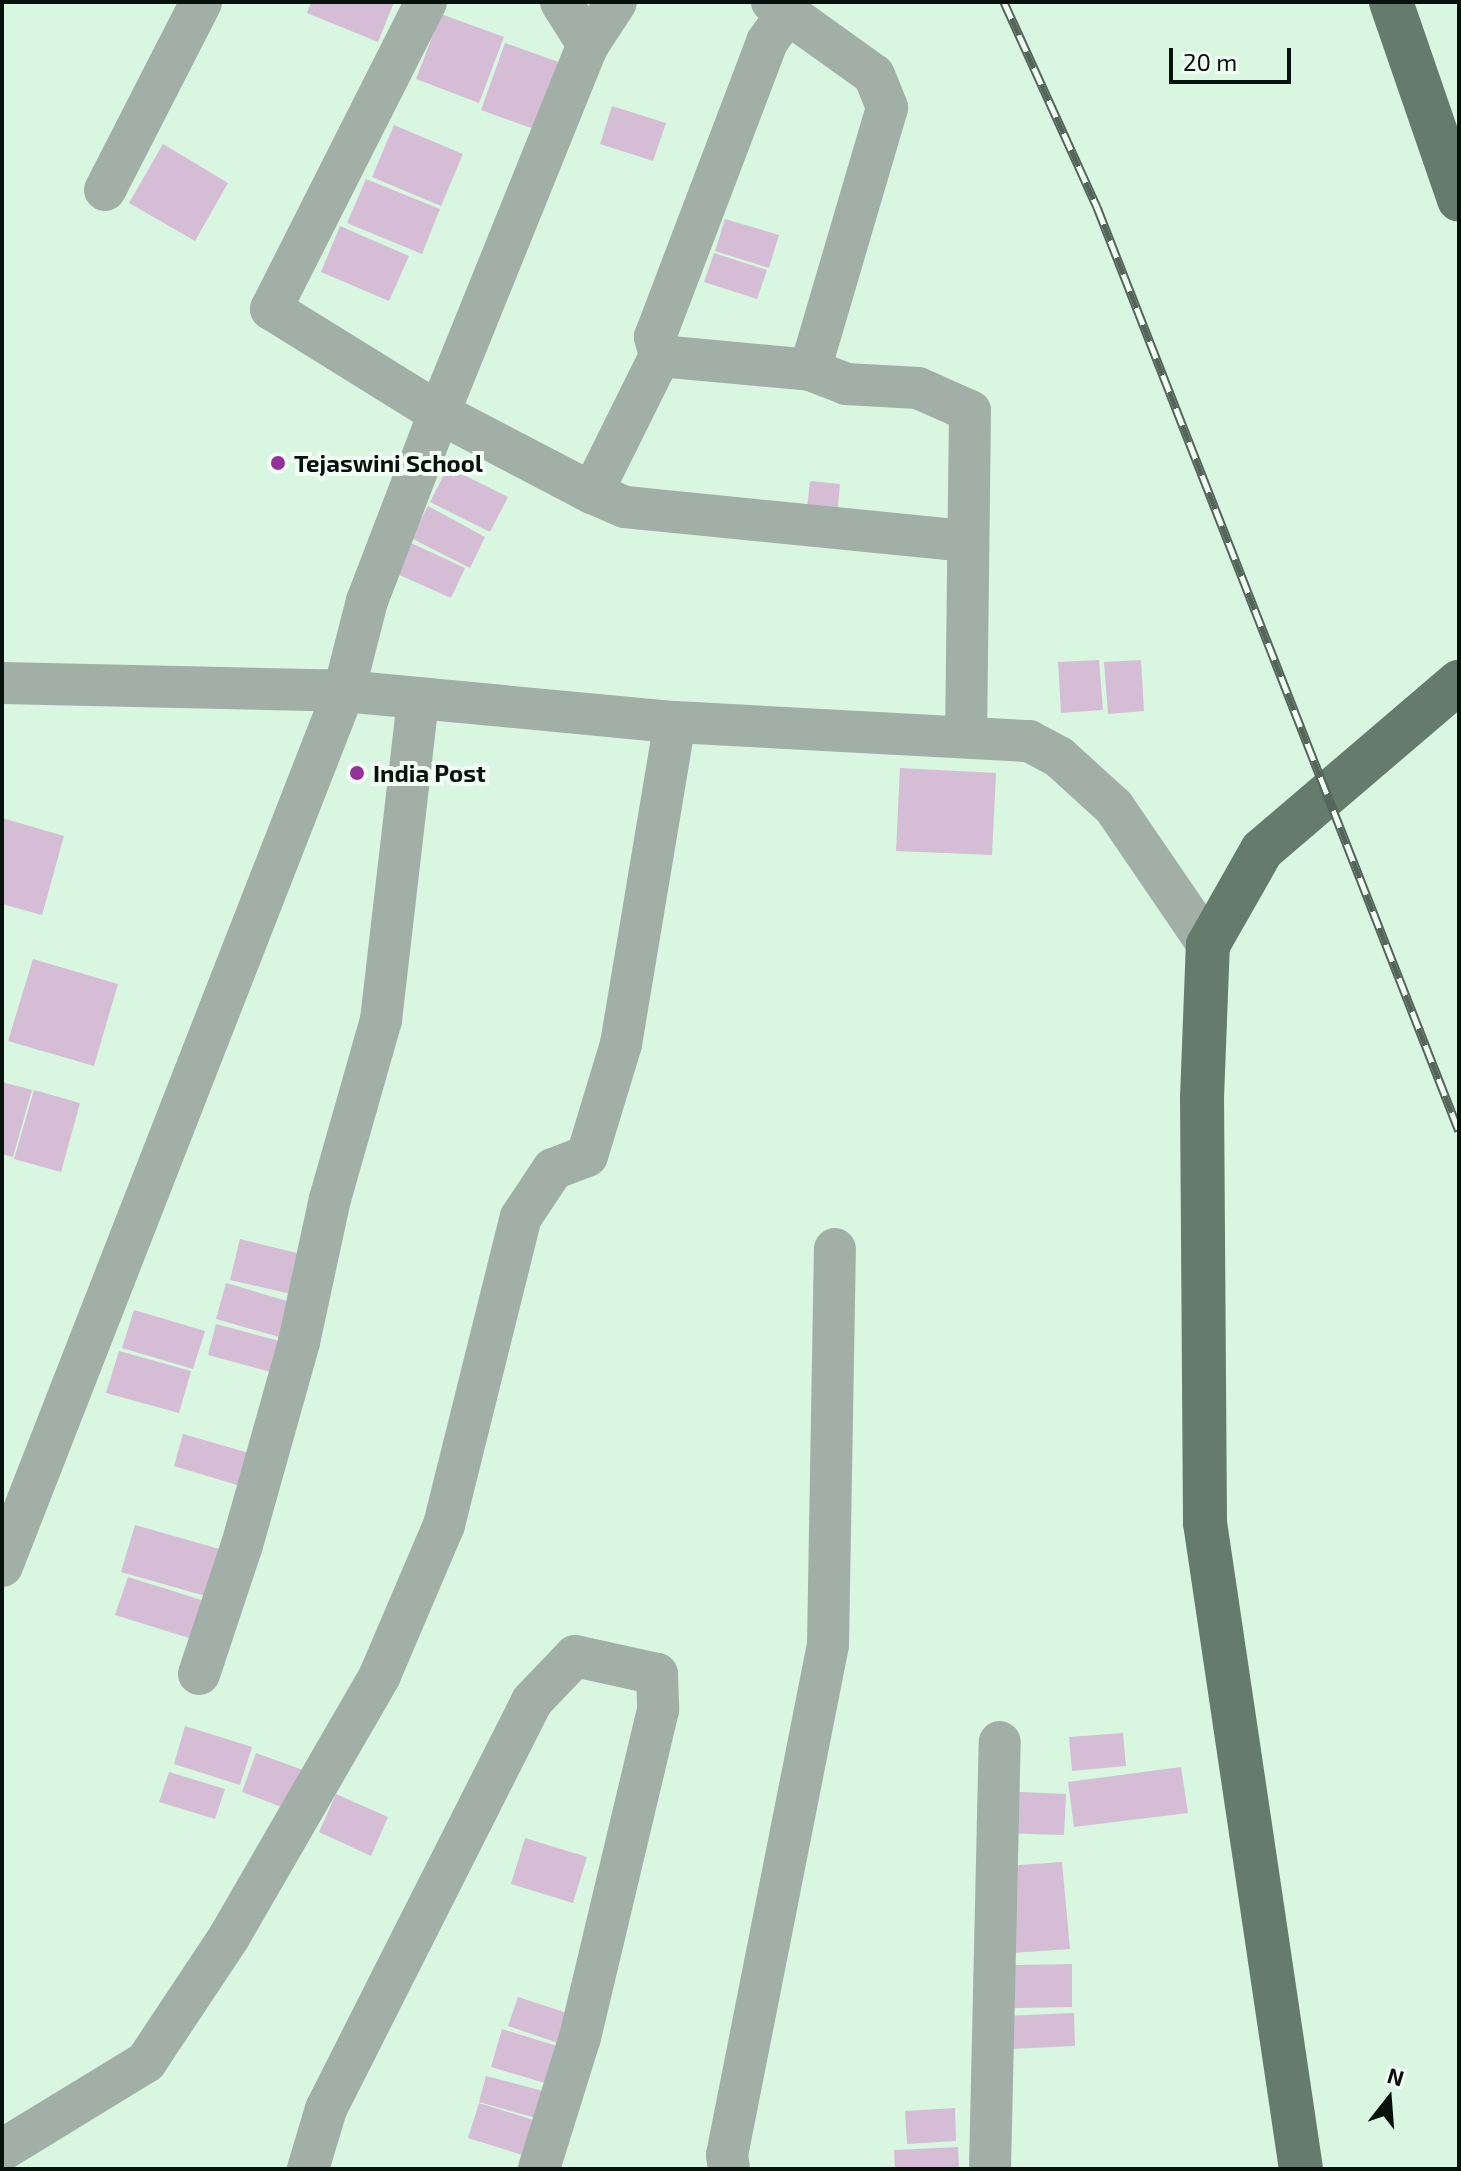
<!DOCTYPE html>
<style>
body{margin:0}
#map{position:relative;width:1461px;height:2171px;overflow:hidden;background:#d9f6e1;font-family:"Exo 2",sans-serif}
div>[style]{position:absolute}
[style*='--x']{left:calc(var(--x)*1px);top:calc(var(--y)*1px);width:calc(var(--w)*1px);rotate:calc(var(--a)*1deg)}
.building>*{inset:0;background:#d5bed5}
.street>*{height:42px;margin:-21px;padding:0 21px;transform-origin:21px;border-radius:21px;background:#a2afa6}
.primary>*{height:44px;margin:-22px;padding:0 22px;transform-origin:22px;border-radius:22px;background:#657b6b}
.rail>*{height:9px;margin-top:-4.5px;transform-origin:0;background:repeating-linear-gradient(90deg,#f2fef5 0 18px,#54655a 0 36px);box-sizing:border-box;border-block:2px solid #54655a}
.dots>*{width:22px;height:22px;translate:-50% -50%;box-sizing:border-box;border:4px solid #f2fef5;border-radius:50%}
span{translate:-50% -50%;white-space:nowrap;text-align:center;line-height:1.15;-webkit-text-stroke:8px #f2fef5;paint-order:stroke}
.poi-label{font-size:24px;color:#08120c;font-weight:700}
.left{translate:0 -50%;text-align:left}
.frame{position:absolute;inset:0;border:4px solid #08120c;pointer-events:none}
.north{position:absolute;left:1349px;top:2059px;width:80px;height:80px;-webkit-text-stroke:6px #f2fef5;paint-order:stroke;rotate:17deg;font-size:22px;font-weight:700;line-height:32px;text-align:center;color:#08120c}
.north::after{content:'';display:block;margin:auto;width:28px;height:36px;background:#08120c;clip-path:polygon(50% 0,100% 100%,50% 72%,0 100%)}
.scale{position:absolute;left:1169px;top:48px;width:122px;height:36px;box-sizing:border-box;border:4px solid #08120c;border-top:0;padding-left:10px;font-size:24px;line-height:28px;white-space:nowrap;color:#08120c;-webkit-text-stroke:6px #f2fef5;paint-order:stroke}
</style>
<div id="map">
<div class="building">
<div style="clip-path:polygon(311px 2px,394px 2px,378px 42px,307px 13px)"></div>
<div style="clip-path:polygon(441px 14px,504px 37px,479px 103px,416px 79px)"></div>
<div style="clip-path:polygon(505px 43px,570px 66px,545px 133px,481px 110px)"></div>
<div style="clip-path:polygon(612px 106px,666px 123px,653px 161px,600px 144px)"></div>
<div style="clip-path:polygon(394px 125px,463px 154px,441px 206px,372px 177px)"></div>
<div style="clip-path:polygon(163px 144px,228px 183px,195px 241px,129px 203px)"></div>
<div style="clip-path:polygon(366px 179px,440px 209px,422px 254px,347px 223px)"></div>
<div style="clip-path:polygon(725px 219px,779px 235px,769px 268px,715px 251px)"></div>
<div style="clip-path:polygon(340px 226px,409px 256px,389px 301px,321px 272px)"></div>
<div style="clip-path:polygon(714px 253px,767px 270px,757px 299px,704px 282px)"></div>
<div style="clip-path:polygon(448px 467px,508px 497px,490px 532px,430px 502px)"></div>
<div style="clip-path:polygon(810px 481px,840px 484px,835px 540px,804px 537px)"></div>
<div style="clip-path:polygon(428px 506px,485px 537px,470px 568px,411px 538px)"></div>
<div style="clip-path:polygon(409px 542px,465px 568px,451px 598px,395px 573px)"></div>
<div style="clip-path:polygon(1099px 660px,1103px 710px,1061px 713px,1058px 662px)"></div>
<div style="clip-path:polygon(1141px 660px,1144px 711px,1108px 714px,1104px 662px)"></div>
<div style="clip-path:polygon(900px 768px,996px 773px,992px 855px,896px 851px)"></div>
<div style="clip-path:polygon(2px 818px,64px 836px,42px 915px,2px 904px)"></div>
<div style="clip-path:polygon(33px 959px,118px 984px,94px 1066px,8px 1041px)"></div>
<div style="clip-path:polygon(2px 1082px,32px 1090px,13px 1157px,2px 1154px)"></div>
<div style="clip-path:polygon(34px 1090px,80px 1103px,61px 1172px,14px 1159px)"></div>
<div style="clip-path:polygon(240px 1239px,305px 1255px,296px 1295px,230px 1280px)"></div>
<div style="clip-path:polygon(226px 1283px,297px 1304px,286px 1339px,216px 1319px)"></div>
<div style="clip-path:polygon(134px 1310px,205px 1331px,193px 1369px,122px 1348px)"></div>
<div style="clip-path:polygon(216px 1324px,287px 1343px,278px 1374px,208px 1355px)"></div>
<div style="clip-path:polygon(119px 1351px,191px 1371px,179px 1413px,106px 1393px)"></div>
<div style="clip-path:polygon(183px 1434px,256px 1455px,247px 1488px,174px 1466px)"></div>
<div style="clip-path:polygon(135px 1525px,223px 1550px,209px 1597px,121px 1572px)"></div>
<div style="clip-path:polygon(128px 1577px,214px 1604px,202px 1642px,115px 1615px)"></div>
<div style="clip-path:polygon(185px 1726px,252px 1747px,240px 1785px,174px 1764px)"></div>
<div style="clip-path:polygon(1123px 1733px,1126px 1766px,1072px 1771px,1069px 1737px)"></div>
<div style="clip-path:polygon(256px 1753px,303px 1770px,289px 1810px,242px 1792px)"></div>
<div style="clip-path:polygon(1181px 1767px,1188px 1813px,1074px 1827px,1068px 1782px)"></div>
<div style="clip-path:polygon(169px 1772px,225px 1789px,215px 1819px,159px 1802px)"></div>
<div style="clip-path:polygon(999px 1791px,1066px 1794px,1064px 1835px,998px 1833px)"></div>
<div style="clip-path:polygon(336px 1794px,388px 1817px,371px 1856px,319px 1832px)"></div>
<div style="clip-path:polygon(525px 1838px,587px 1857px,573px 1903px,511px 1884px)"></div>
<div style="clip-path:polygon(1062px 1862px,1070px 1949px,1013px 1953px,1005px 1866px)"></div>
<div style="clip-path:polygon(1072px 1964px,1072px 2007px,1011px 2008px,1011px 1965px)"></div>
<div style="clip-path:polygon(518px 1997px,573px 2015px,564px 2045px,508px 2026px)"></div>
<div style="clip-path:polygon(1074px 2013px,1075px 2046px,1008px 2049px,1007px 2016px)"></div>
<div style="clip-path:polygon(502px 2029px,563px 2048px,551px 2085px,491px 2067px)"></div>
<div style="clip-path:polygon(486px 2076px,543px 2091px,536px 2118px,479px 2102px)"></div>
<div style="clip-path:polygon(479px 2103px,540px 2122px,529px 2157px,468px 2138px)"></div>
<div style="clip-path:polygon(955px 2108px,956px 2141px,907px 2144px,905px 2111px)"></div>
<div style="clip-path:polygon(958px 2147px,959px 2169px,895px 2169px,894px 2150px)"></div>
</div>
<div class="street">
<div style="--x:426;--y:2;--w:344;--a:116.8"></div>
<div style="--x:271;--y:309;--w:198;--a:31.8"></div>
<div style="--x:439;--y:413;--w:173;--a:27.6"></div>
<div style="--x:592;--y:493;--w:153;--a:-63.6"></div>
<div style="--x:660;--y:356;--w:20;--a:-105"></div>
<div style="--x:655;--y:337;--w:316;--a:-69.2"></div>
<div style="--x:767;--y:42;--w:33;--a:-55"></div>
<div style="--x:561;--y:2;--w:51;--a:57.9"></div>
<div style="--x:772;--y:2;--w:125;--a:35.6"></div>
<div style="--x:874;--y:75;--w:35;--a:68"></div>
<div style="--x:887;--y:108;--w:273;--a:106.4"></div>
<div style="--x:105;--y:190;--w:211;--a:-62.9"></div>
<div style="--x:660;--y:356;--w:151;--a:5.3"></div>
<div style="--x:810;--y:370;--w:39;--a:21"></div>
<div style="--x:846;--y:384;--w:72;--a:3.2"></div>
<div style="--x:918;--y:388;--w:57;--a:23.9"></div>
<div style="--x:970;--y:411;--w:326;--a:90.7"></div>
<div style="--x:592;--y:493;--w:36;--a:23"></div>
<div style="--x:625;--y:507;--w:344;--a:5.7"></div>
<div style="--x:2;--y:683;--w:342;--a:1.3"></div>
<div style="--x:344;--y:691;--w:332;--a:5.4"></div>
<div style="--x:675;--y:722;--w:355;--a:3.1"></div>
<div style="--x:1029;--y:741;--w:34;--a:28"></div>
<div style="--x:1059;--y:757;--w:74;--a:42.3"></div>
<div style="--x:1114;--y:807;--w:167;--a:55.7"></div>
<div style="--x:2;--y:1566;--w:939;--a:-68.65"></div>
<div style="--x:344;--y:691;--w:93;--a:-75.7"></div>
<div style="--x:367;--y:601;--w:201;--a:-69"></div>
<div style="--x:439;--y:413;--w:397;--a:-68"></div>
<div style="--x:588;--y:45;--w:51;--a:-56.9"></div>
<div style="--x:199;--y:1674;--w:136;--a:-71.6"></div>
<div style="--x:242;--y:1545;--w:211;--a:-74.3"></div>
<div style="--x:299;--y:1342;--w:146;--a:-77.8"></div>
<div style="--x:330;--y:1199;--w:186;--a:-74.1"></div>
<div style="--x:381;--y:1020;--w:324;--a:-83.4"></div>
<div style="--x:2;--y:2150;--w:169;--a:-31.4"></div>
<div style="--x:146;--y:2062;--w:150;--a:-56.4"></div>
<div style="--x:229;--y:1937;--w:302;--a:-60"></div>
<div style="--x:380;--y:1675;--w:163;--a:-66.9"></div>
<div style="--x:444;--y:1525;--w:317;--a:-76"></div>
<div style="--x:521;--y:1217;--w:58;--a:-56.3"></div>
<div style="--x:553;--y:1169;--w:36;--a:-21"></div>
<div style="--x:587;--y:1156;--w:117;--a:-73.1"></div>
<div style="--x:621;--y:1044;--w:326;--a:-80.5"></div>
<div style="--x:308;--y:2169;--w:63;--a:-73.3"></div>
<div style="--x:326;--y:2109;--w:457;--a:-63.2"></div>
<div style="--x:532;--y:1701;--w:62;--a:-46.3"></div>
<div style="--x:575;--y:1656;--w:84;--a:12.4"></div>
<div style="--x:657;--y:1674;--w:36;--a:88"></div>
<div style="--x:658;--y:1710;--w:336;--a:103.4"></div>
<div style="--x:580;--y:2037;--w:138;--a:107.3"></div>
<div style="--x:729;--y:2169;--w:14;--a:-98"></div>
<div style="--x:727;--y:2155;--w:520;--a:-78.8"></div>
<div style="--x:828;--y:1645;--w:396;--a:-89"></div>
<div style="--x:990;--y:2169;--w:427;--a:-88.7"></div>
</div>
<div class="primary">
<div style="--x:1391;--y:2;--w:209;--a:71"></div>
<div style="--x:1301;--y:2169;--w:653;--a:-98.45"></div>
<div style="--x:1205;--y:1523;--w:425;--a:-90.4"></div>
<div style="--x:1202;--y:1098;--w:153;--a:-87.8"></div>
<div style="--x:1208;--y:945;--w:109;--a:-60.4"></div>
<div style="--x:1262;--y:850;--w:259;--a:-40.5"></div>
</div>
<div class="rail">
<div style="--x:1004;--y:2;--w:225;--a:65.6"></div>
<div style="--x:1097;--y:207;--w:992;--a:68.61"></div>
</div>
<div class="dots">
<div style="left:278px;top:463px;background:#943299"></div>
<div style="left:357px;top:773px;background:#943299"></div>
</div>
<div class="poi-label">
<span class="left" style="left:294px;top:463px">Tejaswini School</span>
<span class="left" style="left:373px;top:773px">India Post</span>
</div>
<div class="frame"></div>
<div class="north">N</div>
<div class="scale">20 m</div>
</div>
